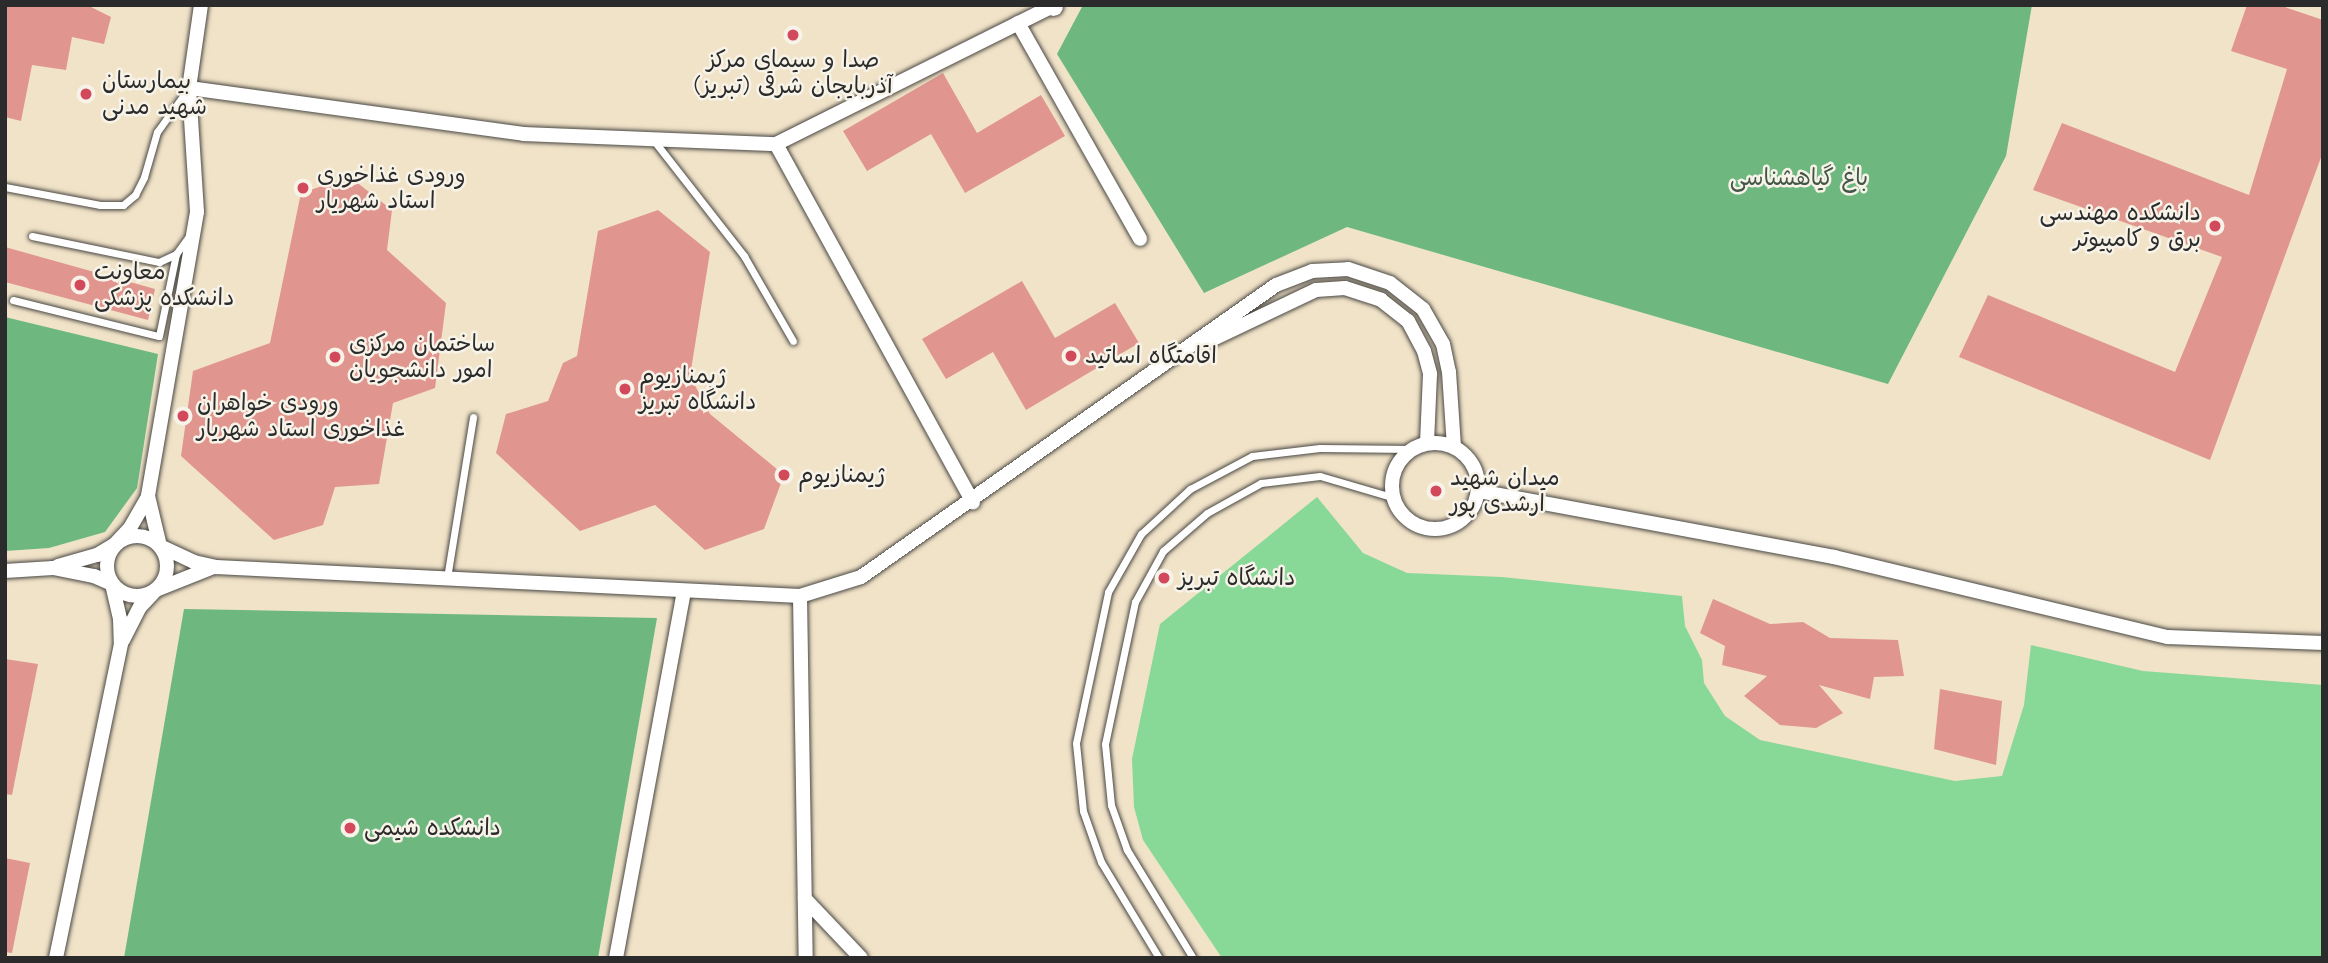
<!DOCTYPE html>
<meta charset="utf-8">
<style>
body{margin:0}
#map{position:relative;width:2328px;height:963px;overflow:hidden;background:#f1e3c8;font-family:"Comic Neue","Playpen Sans Arabic",sans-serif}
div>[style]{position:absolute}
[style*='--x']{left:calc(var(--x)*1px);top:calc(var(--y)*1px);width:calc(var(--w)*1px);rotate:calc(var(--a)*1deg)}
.green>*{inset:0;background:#88d897}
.forest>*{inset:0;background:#6eb880}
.building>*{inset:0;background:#e0968e}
.roads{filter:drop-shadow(0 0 2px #494743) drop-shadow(0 0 2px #494743)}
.lane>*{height:7px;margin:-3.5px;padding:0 3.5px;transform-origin:3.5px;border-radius:3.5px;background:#fff}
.street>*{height:14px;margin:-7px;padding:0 7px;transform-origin:7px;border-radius:7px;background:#fff}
.street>.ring{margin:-7px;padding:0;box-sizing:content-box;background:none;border:14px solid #fff;border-radius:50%}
.secondary>*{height:19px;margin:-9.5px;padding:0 9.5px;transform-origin:9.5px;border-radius:9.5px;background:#fff}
.dots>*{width:19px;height:19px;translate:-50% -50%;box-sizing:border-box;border:4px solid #f7f3e8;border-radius:50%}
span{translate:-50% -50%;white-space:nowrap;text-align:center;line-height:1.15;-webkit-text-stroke:5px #f7f3e8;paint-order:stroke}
.poi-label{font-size:23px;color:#2b2b2b}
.left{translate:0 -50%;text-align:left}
.right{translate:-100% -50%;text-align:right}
.park-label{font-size:23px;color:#425646}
.frame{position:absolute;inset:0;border:7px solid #2b2b2b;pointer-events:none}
</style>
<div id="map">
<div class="green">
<div style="clip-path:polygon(1317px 497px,1363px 553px,1407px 573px,1502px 577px,1682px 596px,1685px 626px,1702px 660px,1704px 683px,1725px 716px,1760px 740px,1955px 781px,2002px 776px,2024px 705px,2031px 645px,2143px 671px,2323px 685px,2323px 958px,1222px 958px,1143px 840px,1134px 807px,1132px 759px,1160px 624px)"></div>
</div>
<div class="forest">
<div style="clip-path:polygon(1083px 5px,2032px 5px,2006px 156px,1888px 384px,1347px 227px,1204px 293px,1057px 54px)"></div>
<div style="clip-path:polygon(5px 317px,158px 354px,137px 488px,105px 532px,49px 548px,5px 551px)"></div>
<div style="clip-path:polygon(184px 609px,657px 618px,598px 958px,124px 958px)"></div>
</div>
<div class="building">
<div style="clip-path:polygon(5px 5px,87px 5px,111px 17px,104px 44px,72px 37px,66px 70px,32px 65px,21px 121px,5px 117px)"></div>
<div style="clip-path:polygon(2247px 5px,2279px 5px,2323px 20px,2323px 152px,2210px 460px,1959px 357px,1988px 295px,2175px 372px,2222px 257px,2033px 190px,2062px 123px,2249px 195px,2287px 69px,2231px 51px)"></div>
<div style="clip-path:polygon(943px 73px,977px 133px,1041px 95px,1065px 136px,965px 193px,931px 134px,867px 171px,843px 131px)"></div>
<div style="clip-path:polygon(350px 177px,392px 210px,387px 250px,446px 303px,435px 388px,393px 403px,379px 484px,335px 487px,323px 525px,274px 540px,181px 456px,193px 371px,270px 343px,301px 193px)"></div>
<div style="clip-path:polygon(658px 210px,710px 252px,690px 376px,710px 414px,784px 475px,764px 529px,705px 550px,655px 505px,580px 531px,496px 453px,506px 414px,548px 401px,563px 363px,577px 356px,598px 231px)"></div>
<div style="clip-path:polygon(5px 247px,155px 289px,148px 320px,5px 282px)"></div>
<div style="clip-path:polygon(1022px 281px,1055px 338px,1115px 303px,1139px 343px,1026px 410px,993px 352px,946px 379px,922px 339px)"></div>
<div style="clip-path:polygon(1713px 599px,1770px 624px,1803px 622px,1830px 638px,1898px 640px,1904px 676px,1874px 677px,1870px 699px,1819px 685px,1843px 713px,1816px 728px,1780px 725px,1744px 696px,1767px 676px,1722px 665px,1725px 646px,1700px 633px)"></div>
<div style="clip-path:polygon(5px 659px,38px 664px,12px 795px,5px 794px)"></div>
<div style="clip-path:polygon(1940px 689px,2002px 701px,1996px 765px,1934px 749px)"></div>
<div style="clip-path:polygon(5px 858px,30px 863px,12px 953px,5px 952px)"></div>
</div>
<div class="roads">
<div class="lane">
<div style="--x:655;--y:142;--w:145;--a:52"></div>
<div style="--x:744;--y:256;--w:98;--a:60"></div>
<div style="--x:5;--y:187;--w:97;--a:10.7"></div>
<div style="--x:100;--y:205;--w:23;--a:0"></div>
<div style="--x:123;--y:205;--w:16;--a:-40"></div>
<div style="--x:135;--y:195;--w:20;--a:-63"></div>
<div style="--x:144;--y:177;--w:47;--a:-73.9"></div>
<div style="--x:157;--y:132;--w:53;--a:-54.2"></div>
<div style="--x:32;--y:236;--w:130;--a:11.6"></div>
<div style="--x:159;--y:262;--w:19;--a:-25"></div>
<div style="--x:176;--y:254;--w:22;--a:-54"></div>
<div style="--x:13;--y:300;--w:150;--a:13.9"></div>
<div style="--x:159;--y:336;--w:84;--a:-78.3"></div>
<div style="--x:447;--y:578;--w:163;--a:-80.8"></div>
<div style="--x:1159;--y:958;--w:112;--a:-121.1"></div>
<div style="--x:1101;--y:862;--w:54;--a:-109.4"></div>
<div style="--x:1083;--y:811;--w:68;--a:-95.9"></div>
<div style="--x:1076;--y:743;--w:154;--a:-78"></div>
<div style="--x:1108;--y:592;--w:67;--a:-60.4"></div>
<div style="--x:1141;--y:534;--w:67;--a:-42.6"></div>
<div style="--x:1190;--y:489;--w:70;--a:-28"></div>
<div style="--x:1252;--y:456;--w:68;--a:-6.7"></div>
<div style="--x:1320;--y:448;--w:93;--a:0.6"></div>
<div style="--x:1193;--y:958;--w:127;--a:-121.4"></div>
<div style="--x:1127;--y:850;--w:48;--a:-109.6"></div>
<div style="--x:1111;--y:805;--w:61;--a:-95.6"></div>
<div style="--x:1105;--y:744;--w:145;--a:-78.1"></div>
<div style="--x:1135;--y:602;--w:58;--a:-61.2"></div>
<div style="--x:1163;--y:551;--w:58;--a:-40.8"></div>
<div style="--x:1207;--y:513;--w:62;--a:-29.1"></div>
<div style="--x:1261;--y:483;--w:59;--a:-6.8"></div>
<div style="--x:1320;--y:476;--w:75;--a:16.3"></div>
</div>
<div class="street">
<div style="--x:201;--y:5;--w:84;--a:98.2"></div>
<div style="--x:189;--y:88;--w:124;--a:86.3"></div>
<div style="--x:197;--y:212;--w:288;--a:99.8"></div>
<div style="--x:148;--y:496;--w:51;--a:76.5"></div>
<div style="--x:160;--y:546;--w:38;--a:25"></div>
<div style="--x:194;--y:562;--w:23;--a:13"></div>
<div style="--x:216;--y:567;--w:585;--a:2.84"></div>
<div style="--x:800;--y:596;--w:64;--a:-17.3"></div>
<div style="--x:861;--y:577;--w:507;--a:-35.13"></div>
<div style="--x:1276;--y:285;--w:39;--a:-21"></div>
<div style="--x:1312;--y:271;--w:36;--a:-3"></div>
<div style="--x:1348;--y:269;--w:44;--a:18.4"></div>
<div style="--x:1390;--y:283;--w:42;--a:38.2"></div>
<div style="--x:1423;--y:309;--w:40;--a:60.3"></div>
<div style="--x:1443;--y:344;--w:29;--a:78"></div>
<div style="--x:1449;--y:372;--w:75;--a:86.2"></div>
<div style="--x:1018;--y:23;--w:248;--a:60.5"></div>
<div style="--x:189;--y:88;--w:338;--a:7.8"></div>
<div style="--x:524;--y:134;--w:252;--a:2.3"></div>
<div style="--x:776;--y:144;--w:409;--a:61.2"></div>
<div style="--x:776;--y:144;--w:309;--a:-26.5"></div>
<div style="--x:1211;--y:340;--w:116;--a:-25.5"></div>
<div style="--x:1316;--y:290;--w:29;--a:-4"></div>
<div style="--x:1345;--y:288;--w:38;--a:18"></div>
<div style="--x:1381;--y:300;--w:34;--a:38"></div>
<div style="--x:1408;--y:321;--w:34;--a:62"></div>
<div style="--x:1424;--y:351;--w:24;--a:75"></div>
<div style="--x:1430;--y:374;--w:69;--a:92.5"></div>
<div class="ring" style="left:1392px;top:443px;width:72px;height:72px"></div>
<div style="--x:1478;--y:491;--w:362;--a:10.5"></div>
<div style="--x:1834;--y:557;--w:343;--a:13.5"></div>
<div style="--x:2168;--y:637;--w:155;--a:2.2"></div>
<div class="ring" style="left:107px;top:536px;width:46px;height:46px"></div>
<div style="--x:58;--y:566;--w:41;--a:-15.8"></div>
<div style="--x:97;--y:555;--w:21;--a:-31"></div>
<div style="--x:115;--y:544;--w:22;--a:-47"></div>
<div style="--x:130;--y:528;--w:36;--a:-60"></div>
<div style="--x:5;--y:571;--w:48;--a:-3.6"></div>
<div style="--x:53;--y:568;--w:42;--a:11"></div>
<div style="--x:94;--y:576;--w:20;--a:24"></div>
<div style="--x:112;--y:584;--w:36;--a:77"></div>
<div style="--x:120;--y:619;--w:25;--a:88"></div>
<div style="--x:121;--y:644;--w:321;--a:101.7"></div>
<div style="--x:800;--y:596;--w:362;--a:89.1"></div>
<div style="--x:123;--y:640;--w:37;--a:-63"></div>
<div style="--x:140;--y:607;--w:23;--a:-47"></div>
<div style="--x:156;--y:590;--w:59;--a:-21.8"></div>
<div style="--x:805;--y:899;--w:81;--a:46.5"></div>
<div style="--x:616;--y:958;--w:373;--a:-79.5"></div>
</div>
<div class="secondary">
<div style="--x:1053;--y:6;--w:1;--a:-90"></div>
</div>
</div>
<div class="dots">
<div style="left:793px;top:35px;background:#d1495b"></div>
<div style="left:86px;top:94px;background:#d1495b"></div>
<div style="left:303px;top:188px;background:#d1495b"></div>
<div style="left:2215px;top:226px;background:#d1495b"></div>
<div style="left:80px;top:285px;background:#d1495b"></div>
<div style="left:1071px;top:356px;background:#d1495b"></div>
<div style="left:335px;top:357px;background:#d1495b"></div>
<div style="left:625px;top:389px;background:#d1495b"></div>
<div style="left:183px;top:416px;background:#d1495b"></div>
<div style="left:784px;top:475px;background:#d1495b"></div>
<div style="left:1436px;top:491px;background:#d1495b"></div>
<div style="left:1164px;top:578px;background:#d1495b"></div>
<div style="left:350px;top:828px;background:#d1495b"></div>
</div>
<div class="poi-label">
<span style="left:793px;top:73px">صدا و سیمای مرکز<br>آذربایجان شرقی (تبریز)</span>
<span class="left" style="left:102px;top:94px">بیمارستان<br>شهید مدنی</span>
<span class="left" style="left:317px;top:188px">ورودی غذاخوری<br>استاد شهریار</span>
<span class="right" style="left:2201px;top:226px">دانشکده مهندسی<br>برق و کامپیوتر</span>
<span class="left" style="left:94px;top:285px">معاونت<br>دانشکده پزشکی</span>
<span class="left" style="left:349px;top:357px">ساختمان مرکزی<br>امور دانشجویان</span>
<span class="left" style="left:1085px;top:356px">اقامتگاه اساتید</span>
<span class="left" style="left:639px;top:389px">ژیمنازیوم<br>دانشگاه تبریز</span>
<span class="left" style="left:197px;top:416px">ورودی خواهران<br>غذاخوری استاد شهریار</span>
<span class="left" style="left:798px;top:475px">ژیمنازیوم</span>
<span class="left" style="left:1450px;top:491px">میدان شهید<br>ارشدی پور</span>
<span class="left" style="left:1178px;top:578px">دانشگاه تبریز</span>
<span class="left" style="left:364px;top:828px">دانشکده شیمی</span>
</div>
<div class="park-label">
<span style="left:1799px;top:178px">باغ گیاهشناسی</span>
</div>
<div class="frame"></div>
</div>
